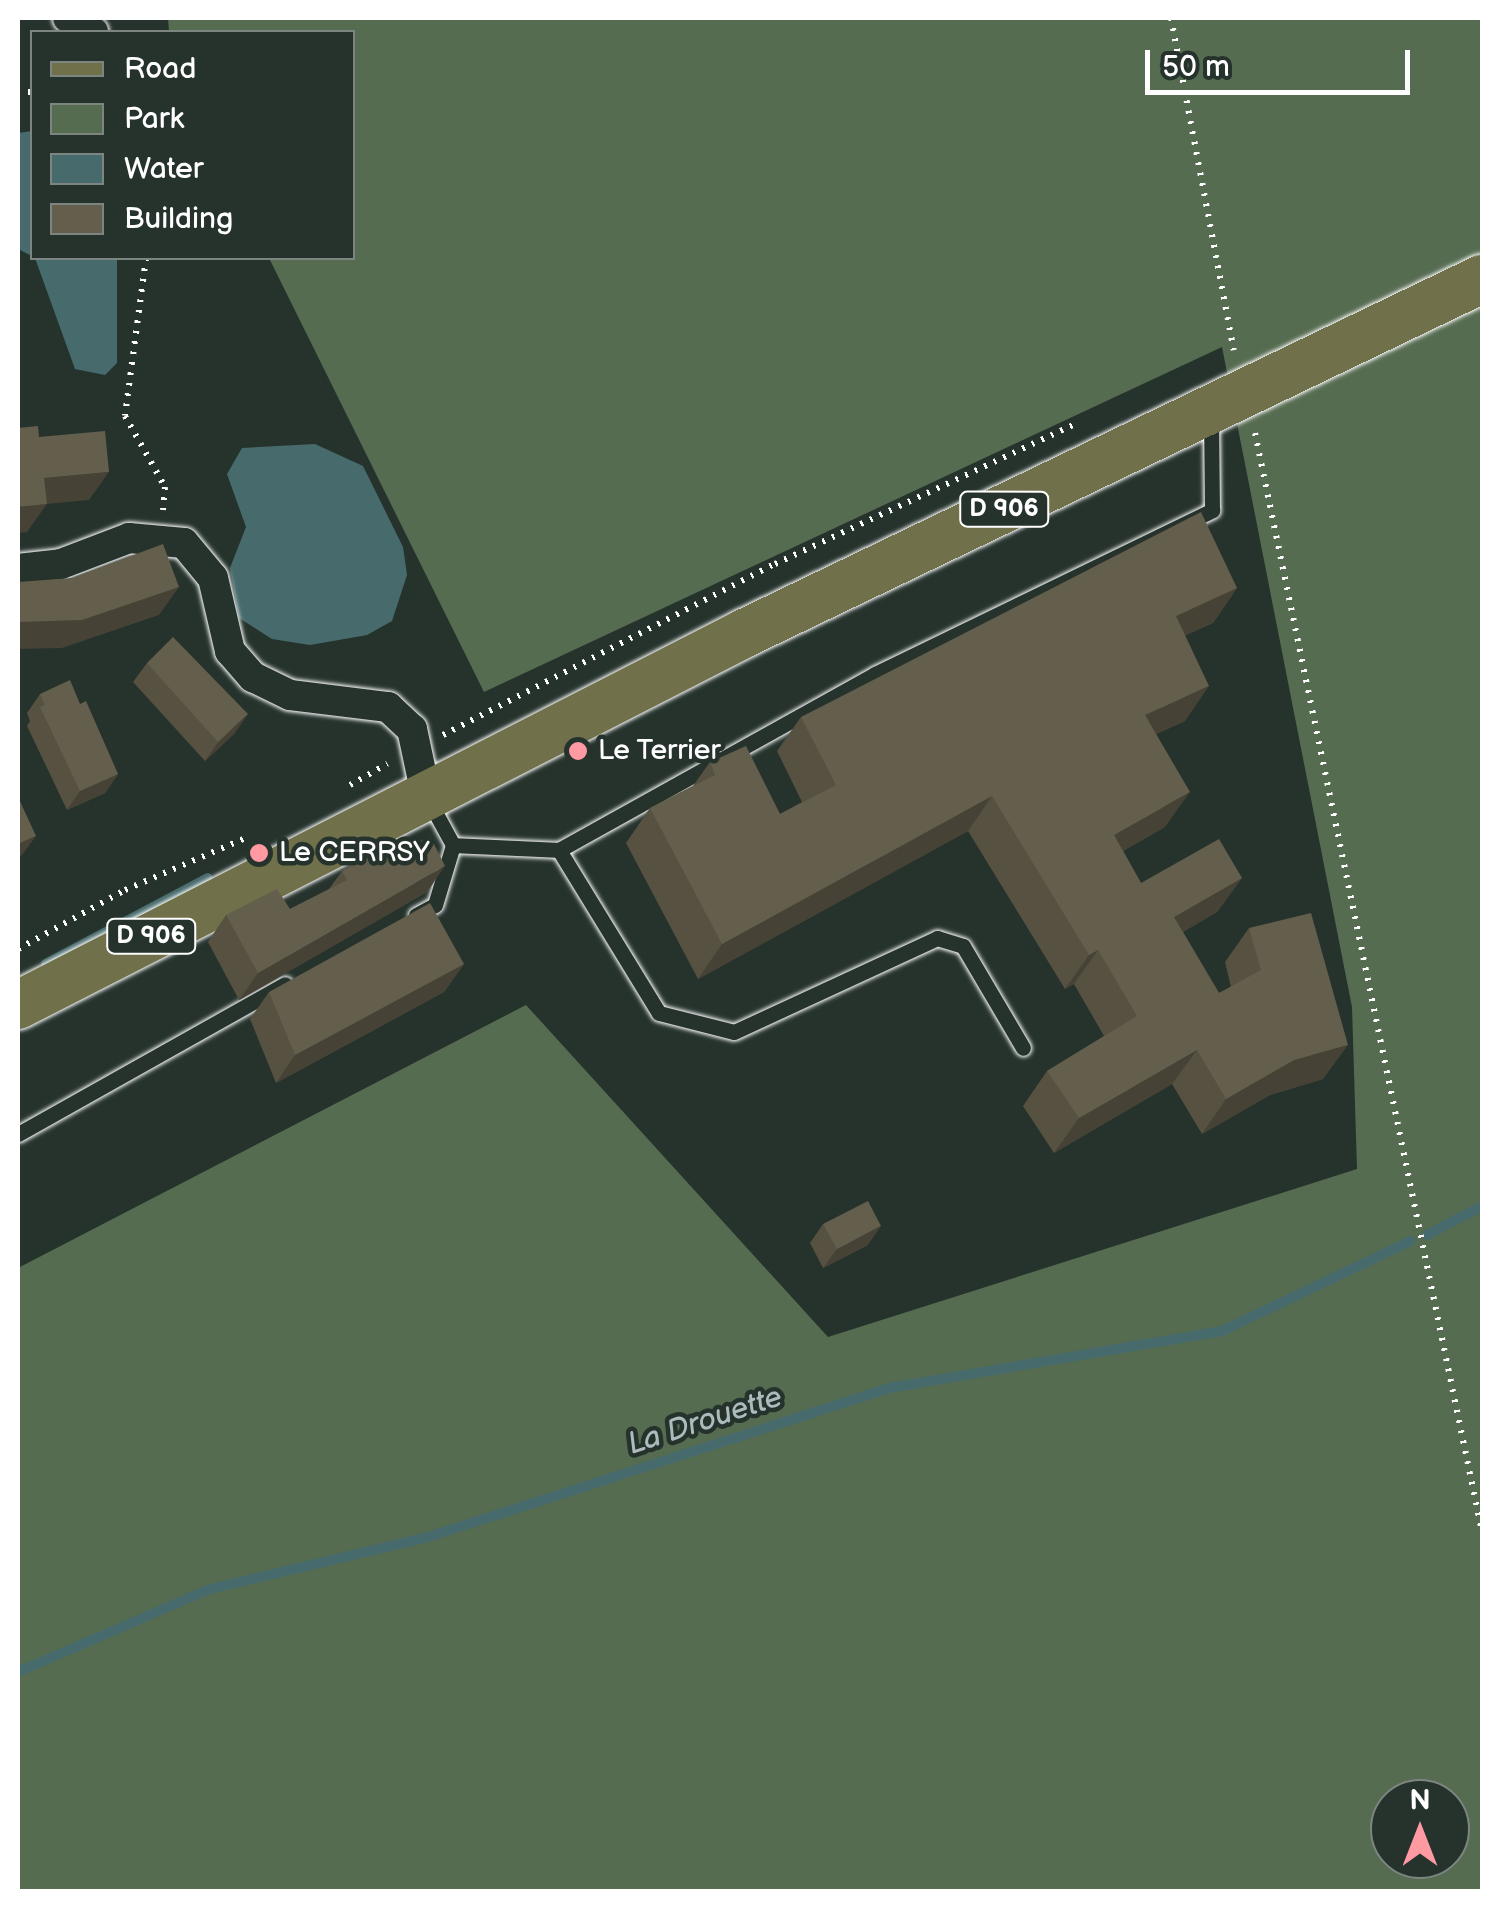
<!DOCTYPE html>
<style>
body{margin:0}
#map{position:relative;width:1500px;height:1909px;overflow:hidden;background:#26332d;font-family:"Balsamiq Sans",sans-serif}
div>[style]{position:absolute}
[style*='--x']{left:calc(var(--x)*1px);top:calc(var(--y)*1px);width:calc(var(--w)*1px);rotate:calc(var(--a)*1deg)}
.green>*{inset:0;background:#566c51}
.water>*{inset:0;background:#476b6c}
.stream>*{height:10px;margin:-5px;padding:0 5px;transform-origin:5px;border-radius:5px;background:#476b6c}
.path>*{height:6px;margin-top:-3px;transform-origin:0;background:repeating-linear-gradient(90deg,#fff 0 2.5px,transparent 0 10.5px)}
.roads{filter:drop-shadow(0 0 2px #fff) drop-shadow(0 0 2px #fff)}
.lane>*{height:15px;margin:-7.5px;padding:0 7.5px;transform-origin:7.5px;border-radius:7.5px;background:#26332d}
.street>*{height:30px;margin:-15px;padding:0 15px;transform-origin:15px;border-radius:15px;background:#26332d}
.primary>*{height:48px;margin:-24px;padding:0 24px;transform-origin:24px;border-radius:24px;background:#70704a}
.wall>*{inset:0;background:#565141}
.shaded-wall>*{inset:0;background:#464235}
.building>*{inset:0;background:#645e4c}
.dots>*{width:28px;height:28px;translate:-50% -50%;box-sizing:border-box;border:5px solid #26332d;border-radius:50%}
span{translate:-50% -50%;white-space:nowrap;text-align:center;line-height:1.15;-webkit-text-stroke:9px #26332d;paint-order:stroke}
.shield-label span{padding:2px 8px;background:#26332d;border:2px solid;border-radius:8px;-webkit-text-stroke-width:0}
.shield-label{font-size:25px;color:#fff;font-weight:700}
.poi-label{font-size:28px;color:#fff}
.left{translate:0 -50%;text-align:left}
.water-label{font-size:30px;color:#acbcbd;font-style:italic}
.frame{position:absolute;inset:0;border:20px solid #fff;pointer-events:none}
.legend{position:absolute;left:30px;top:30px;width:325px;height:230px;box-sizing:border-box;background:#26332d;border:2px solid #7d8581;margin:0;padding:12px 18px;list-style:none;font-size:30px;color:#fff}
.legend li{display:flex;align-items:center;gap:20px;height:50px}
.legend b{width:50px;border:2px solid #7d8581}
.north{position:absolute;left:1370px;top:1779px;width:100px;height:100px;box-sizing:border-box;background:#26332d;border:2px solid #7d8581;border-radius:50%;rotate:0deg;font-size:28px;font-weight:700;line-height:40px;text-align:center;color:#fff}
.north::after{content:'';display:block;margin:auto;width:35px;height:45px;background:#ff9aa2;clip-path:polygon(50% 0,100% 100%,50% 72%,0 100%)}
.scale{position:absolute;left:1145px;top:50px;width:265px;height:45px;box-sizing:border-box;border:5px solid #fff;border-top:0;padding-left:12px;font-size:30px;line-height:35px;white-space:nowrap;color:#fff;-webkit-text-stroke:8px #26332d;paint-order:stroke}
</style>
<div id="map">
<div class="green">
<div style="clip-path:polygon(evenodd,168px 18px,1482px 18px,1482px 1891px,18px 1892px,18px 1268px,526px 1005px,828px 1337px,1357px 1169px,1352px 1007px,1222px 347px,484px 692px,269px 258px,352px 258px,352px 32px,169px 32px,168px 18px,1390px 1799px,1450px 1799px,1450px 1859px,1390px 1859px,1390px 1799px)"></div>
</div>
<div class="water">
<div style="clip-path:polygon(32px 131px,32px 256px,18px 249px,18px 133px)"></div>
<div style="clip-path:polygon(35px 258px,117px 258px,117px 363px,105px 375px,75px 369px)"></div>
<div style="clip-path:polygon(315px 444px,363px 466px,403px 547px,407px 575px,392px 621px,367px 635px,310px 645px,272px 639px,239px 618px,230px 568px,246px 527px,227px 474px,242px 448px)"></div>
</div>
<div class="stream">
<div style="--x:46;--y:964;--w:183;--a:-28"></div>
<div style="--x:1427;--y:1235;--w:62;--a:-27.8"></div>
<div style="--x:18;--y:1672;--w:209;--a:-23.4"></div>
<div style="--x:210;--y:1589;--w:224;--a:-13.4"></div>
<div style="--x:428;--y:1537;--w:484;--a:-17.9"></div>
<div style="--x:889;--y:1388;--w:338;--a:-9.7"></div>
<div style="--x:1222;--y:1331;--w:209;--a:-25.5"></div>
</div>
<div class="path">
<div style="--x:1171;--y:18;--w:338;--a:79.3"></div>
<div style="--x:18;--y:92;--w:14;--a:0"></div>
<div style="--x:146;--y:258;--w:159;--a:97.6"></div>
<div style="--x:125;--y:416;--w:81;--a:60.6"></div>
<div style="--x:165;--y:487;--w:23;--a:95"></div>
<div style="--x:1255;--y:433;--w:1122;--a:78.33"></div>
<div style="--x:443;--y:735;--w:373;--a:-27.3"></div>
<div style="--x:775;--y:564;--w:334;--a:-25"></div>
<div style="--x:350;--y:785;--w:43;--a:-29.6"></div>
<div style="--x:18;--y:949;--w:122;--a:-28.9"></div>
<div style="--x:125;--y:890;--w:132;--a:-23.3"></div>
</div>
<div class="roads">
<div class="lane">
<div style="--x:453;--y:845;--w:106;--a:2.7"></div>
<div style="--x:559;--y:850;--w:362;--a:-29.1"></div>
<div style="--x:875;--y:674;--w:375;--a:-25.9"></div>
<div style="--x:1212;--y:510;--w:94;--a:-90.6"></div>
<div style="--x:559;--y:850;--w:191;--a:58.5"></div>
<div style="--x:659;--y:1013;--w:77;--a:14.2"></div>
<div style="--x:734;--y:1032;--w:224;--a:-24.8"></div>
<div style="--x:937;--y:938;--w:27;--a:17"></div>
<div style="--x:963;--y:946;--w:118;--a:59.5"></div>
<div style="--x:416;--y:915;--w:21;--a:-28"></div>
<div style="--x:435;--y:905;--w:63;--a:-73.3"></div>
<div style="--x:453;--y:845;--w:52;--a:-118.5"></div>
<div style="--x:18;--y:1134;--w:306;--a:-29.3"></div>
</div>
<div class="street">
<div style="--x:68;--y:18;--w:29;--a:29"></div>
<div style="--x:18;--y:569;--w:43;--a:-6.6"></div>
<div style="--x:61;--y:564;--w:73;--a:-20.9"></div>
<div style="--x:129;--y:538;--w:55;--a:5.2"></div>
<div style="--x:184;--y:543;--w:45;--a:50.4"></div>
<div style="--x:213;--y:578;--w:75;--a:76.9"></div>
<div style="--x:230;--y:651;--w:35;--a:49"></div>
<div style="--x:253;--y:677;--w:41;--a:25.9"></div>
<div style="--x:290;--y:695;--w:99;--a:7"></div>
<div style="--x:388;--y:707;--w:33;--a:43"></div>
<div style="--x:412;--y:729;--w:67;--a:78"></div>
</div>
<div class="primary">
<div style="--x:18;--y:1005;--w:817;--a:-27.1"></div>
<div style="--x:745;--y:633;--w:818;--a:-25.66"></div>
</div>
</div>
<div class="wall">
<div style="clip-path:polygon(1237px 588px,1213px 623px,1185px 635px,1185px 721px,1156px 734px,1165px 827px,1123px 851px,1141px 883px,1242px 878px,1217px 912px,1183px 932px,1219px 993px,1231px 987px,1225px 962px,1249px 928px,1323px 1079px,1270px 1095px,1202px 1134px,1172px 1084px,1054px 1153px,1023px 1106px,1047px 1071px,1104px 1036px,1074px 984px,1065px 989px,968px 831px,698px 979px,626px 843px,650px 808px,693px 786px,710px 762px,780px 814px,802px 802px,777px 751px,801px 717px)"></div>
<div style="clip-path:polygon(147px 663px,235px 733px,205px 761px,133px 682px)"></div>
<div style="clip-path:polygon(40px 694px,80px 704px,118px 774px,105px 793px,67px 810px,27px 726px,30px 721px,27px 713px)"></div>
<div style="clip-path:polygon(388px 858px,427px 892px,239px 1000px,208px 942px,226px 915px,290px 909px,329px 889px,342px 871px)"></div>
<div style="clip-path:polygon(464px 964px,444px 992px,276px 1083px,250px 1019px,269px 992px)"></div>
<div style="clip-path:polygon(823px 1224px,868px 1245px,823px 1268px,810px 1243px)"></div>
</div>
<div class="shaded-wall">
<div style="clip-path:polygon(109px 472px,89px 500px,25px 506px,44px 478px)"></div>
<div style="clip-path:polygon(47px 504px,27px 532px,18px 533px,18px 507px)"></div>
<div style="clip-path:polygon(179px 587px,159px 615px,62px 648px,18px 649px,18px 622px)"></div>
<div style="clip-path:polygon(1237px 588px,1213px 623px,1152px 651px,1176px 616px)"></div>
<div style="clip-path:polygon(1209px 686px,1185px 721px,1121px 750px,1145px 715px)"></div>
<div style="clip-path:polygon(248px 714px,235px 733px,205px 761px,218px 742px)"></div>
<div style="clip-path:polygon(118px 774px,105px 793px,67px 810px,80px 791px)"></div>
<div style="clip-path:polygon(1190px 792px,1165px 827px,1090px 869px,1114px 835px)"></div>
<div style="clip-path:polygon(992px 796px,968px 831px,698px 979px,722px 944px)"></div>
<div style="clip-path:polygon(36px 836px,22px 855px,18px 857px,18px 844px)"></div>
<div style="clip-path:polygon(445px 866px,427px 892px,239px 1000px,258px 973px)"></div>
<div style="clip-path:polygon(1242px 878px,1217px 912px,1150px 951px,1174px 917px)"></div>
<div style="clip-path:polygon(1098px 950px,1074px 984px,1065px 989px,1089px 955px)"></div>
<div style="clip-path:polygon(464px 964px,444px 992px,276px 1083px,295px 1055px)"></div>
<div style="clip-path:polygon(1348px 1045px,1323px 1079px,1270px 1095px,1202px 1134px,1226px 1099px,1294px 1060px)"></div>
<div style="clip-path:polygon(1197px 1050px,1172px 1084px,1054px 1153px,1079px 1118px)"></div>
<div style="clip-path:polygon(881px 1226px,868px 1245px,823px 1268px,837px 1249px)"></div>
</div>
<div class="building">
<div style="clip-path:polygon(38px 426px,39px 437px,105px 431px,109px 472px,44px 478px,47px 504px,18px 507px,18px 428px)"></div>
<div style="clip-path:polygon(1201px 512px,1237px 588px,1176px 616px,1209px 686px,1145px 715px,1190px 792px,1114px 835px,1141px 883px,1219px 839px,1242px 878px,1174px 917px,1219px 993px,1261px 970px,1249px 928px,1311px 913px,1348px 1045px,1294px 1060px,1226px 1099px,1197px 1050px,1079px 1118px,1047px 1071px,1137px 1016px,1098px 950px,1089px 955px,992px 796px,722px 944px,650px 808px,715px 775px,710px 762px,746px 746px,780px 814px,836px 785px,801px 717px)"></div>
<div style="clip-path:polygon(163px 544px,179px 587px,82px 620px,18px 622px,18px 582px,72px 578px)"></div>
<div style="clip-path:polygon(173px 637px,248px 714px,218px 742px,147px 663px)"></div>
<div style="clip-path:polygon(70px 680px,80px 704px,86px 701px,118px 774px,80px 791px,40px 707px,45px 705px,40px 694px)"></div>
<div style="clip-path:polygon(18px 797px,36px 836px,18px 844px)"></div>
<div style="clip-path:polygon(430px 836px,445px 866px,258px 973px,226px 915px,277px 889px,290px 909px,347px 880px,342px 871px,381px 847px,388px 858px)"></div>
<div style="clip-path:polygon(430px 903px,464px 964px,295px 1055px,269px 992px)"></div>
<div style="clip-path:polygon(868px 1201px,881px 1226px,837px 1249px,823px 1224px)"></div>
</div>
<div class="dots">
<div style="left:578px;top:751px;background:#ff9aa2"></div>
<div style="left:259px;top:853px;background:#ff9aa2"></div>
</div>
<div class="shield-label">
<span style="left:1004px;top:509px">D 906</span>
<span style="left:151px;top:936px">D 906</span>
</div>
<div class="poi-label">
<span class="left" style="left:598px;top:751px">Le Terrier</span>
<span class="left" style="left:279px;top:853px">Le CERRSY</span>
</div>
<div class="water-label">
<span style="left:705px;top:1421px;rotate:-18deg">La Drouette</span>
</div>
<div class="frame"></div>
<ul class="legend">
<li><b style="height:12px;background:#70704a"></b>Road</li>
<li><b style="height:28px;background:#566c51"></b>Park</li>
<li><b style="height:28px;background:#476b6c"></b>Water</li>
<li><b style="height:28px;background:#645e4c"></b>Building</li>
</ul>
<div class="north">N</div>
<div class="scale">50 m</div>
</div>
